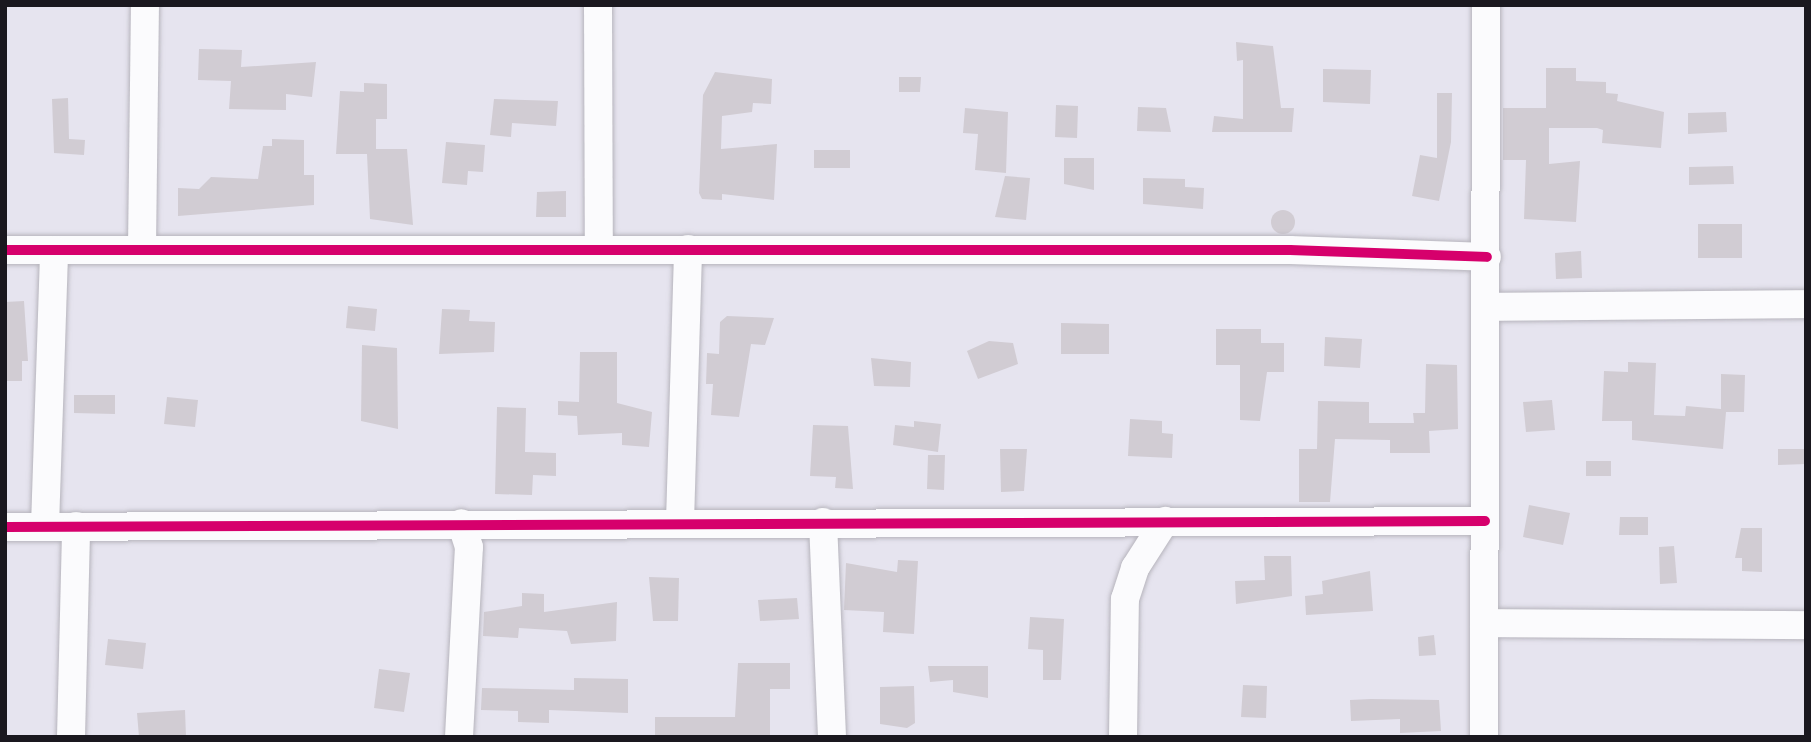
<!DOCTYPE html>
<style>
body{margin:0}
#map{position:relative;width:1811px;height:742px;overflow:hidden;background:#e6e4ef;font-family:Ubuntu,sans-serif}
div>[style]{position:absolute}
[style*='--x']{left:calc(var(--x)*1px);top:calc(var(--y)*1px);width:calc(var(--w)*1px);rotate:calc(var(--a)*1deg)}
.building>*{inset:0;background:#d1ccd3}
.round{border-radius:50%}
.roads{filter:drop-shadow(0 0 2px #b6b4bc) drop-shadow(0 0 2px #b6b4bc)}
.minor>*{height:28px;margin:-14px;padding:0 14px;transform-origin:14px;border-radius:14px;background:#fbfbfd}
.cycleway>*{height:10px;margin:-5px;padding:0 5px;transform-origin:5px;border-radius:5px;background:#d6006c}
span{translate:-50% -50%;white-space:nowrap;text-align:center;line-height:1.15;-webkit-text-stroke:5px #e3dff4;paint-order:stroke}
.frame{position:absolute;inset:0;border:7px solid #1a181f;pointer-events:none}
</style>
<div id="map">
<div class="building">
<div style="clip-path:polygon(1236px 42px,1273px 46px,1281px 108px,1294px 108px,1292px 132px,1212px 132px,1214px 116px,1243px 119px,1243px 60px,1237px 61px)"></div>
<div style="clip-path:polygon(199px 49px,242px 50px,241px 67px,316px 62px,312px 97px,286px 94px,286px 110px,229px 109px,231px 81px,198px 80px)"></div>
<div style="clip-path:polygon(1546px 68px,1576px 68px,1576px 81px,1606px 82px,1606px 93px,1618px 94px,1617px 101px,1664px 112px,1661px 148px,1602px 143px,1603px 130px,1597px 128px,1549px 128px,1549px 164px,1580px 161px,1576px 222px,1524px 219px,1526px 160px,1503px 160px,1503px 108px,1546px 108px)"></div>
<div style="clip-path:polygon(1323px 69px,1371px 70px,1370px 104px,1323px 102px)"></div>
<div style="clip-path:polygon(715px 72px,772px 79px,771px 104px,753px 103px,752px 112px,722px 116px,721px 149px,777px 144px,774px 200px,722px 194px,722px 200px,702px 199px,699px 193px,703px 95px)"></div>
<div style="clip-path:polygon(899px 77px,921px 77px,920px 92px,899px 92px)"></div>
<div style="clip-path:polygon(364px 83px,387px 84px,387px 119px,376px 119px,376px 149px,407px 149px,413px 225px,370px 219px,367px 154px,336px 154px,340px 91px,364px 92px)"></div>
<div style="clip-path:polygon(1437px 93px,1452px 93px,1451px 142px,1439px 201px,1412px 196px,1420px 155px,1437px 158px)"></div>
<div style="clip-path:polygon(68px 98px,69px 139px,85px 140px,84px 155px,54px 153px,52px 99px)"></div>
<div style="clip-path:polygon(494px 99px,558px 101px,556px 126px,512px 123px,511px 137px,490px 135px)"></div>
<div style="clip-path:polygon(1056px 105px,1078px 106px,1077px 138px,1055px 137px)"></div>
<div style="clip-path:polygon(1138px 107px,1166px 108px,1171px 132px,1137px 131px)"></div>
<div style="clip-path:polygon(965px 108px,1008px 112px,1006px 173px,975px 170px,978px 134px,963px 133px)"></div>
<div style="clip-path:polygon(1726px 112px,1727px 132px,1688px 134px,1688px 113px)"></div>
<div style="clip-path:polygon(272px 139px,304px 140px,304px 175px,314px 175px,314px 205px,178px 216px,178px 188px,199px 189px,211px 177px,258px 179px,263px 146px,272px 146px)"></div>
<div style="clip-path:polygon(446px 142px,485px 145px,483px 172px,468px 171px,467px 185px,442px 183px)"></div>
<div style="clip-path:polygon(814px 150px,850px 150px,850px 168px,814px 168px)"></div>
<div style="clip-path:polygon(1064px 158px,1094px 158px,1094px 190px,1064px 184px)"></div>
<div style="clip-path:polygon(1733px 166px,1734px 184px,1689px 185px,1689px 167px)"></div>
<div style="clip-path:polygon(1005px 176px,1030px 178px,1026px 220px,995px 217px)"></div>
<div style="clip-path:polygon(1143px 178px,1185px 179px,1185px 187px,1204px 188px,1203px 209px,1143px 204px)"></div>
<div style="clip-path:polygon(566px 191px,566px 217px,536px 217px,537px 192px)"></div>
<div class="round" style="left:1271px;top:210px;width:24px;height:24px"></div>
<div style="clip-path:polygon(1698px 224px,1742px 224px,1742px 258px,1698px 258px)"></div>
<div style="clip-path:polygon(1581px 251px,1582px 278px,1556px 279px,1555px 253px)"></div>
<div style="clip-path:polygon(24px 301px,28px 361px,22px 361px,22px 381px,5px 381px,5px 302px)"></div>
<div style="clip-path:polygon(348px 306px,377px 309px,375px 331px,346px 328px)"></div>
<div style="clip-path:polygon(442px 309px,470px 310px,469px 321px,495px 322px,494px 352px,439px 354px)"></div>
<div style="clip-path:polygon(727px 316px,774px 318px,765px 345px,751px 344px,739px 417px,711px 415px,713px 384px,706px 384px,707px 353px,719px 354px,720px 322px)"></div>
<div style="clip-path:polygon(1061px 323px,1109px 324px,1109px 354px,1061px 354px)"></div>
<div style="clip-path:polygon(1216px 329px,1261px 329px,1261px 343px,1284px 343px,1284px 372px,1267px 372px,1260px 421px,1240px 420px,1240px 365px,1216px 365px)"></div>
<div style="clip-path:polygon(1325px 337px,1362px 339px,1360px 368px,1324px 366px)"></div>
<div style="clip-path:polygon(989px 341px,1013px 343px,1018px 364px,978px 379px,967px 351px)"></div>
<div style="clip-path:polygon(362px 345px,397px 348px,398px 429px,361px 421px)"></div>
<div style="clip-path:polygon(580px 352px,617px 352px,617px 403px,652px 412px,649px 447px,622px 445px,622px 433px,578px 435px,577px 416px,558px 415px,558px 401px,579px 402px)"></div>
<div style="clip-path:polygon(871px 358px,911px 362px,910px 387px,874px 386px)"></div>
<div style="clip-path:polygon(1628px 362px,1656px 363px,1654px 415px,1685px 416px,1686px 406px,1721px 409px,1721px 374px,1745px 375px,1744px 412px,1726px 412px,1723px 449px,1632px 440px,1632px 421px,1602px 421px,1604px 371px,1628px 372px)"></div>
<div style="clip-path:polygon(1426px 364px,1457px 365px,1458px 429px,1429px 431px,1430px 453px,1390px 453px,1390px 440px,1335px 439px,1330px 502px,1299px 502px,1299px 449px,1317px 449px,1318px 401px,1369px 402px,1369px 423px,1414px 423px,1413px 413px,1425px 413px)"></div>
<div style="clip-path:polygon(74px 395px,115px 395px,115px 414px,74px 413px)"></div>
<div style="clip-path:polygon(167px 397px,198px 400px,195px 427px,164px 424px)"></div>
<div style="clip-path:polygon(1552px 400px,1555px 430px,1526px 432px,1523px 402px)"></div>
<div style="clip-path:polygon(497px 407px,526px 408px,525px 452px,556px 453px,556px 476px,533px 475px,532px 495px,495px 494px)"></div>
<div style="clip-path:polygon(1130px 419px,1162px 421px,1162px 433px,1173px 434px,1172px 458px,1128px 456px)"></div>
<div style="clip-path:polygon(914px 421px,941px 424px,938px 452px,893px 445px,895px 425px,914px 427px)"></div>
<div style="clip-path:polygon(813px 425px,848px 426px,853px 489px,835px 488px,836px 477px,810px 476px)"></div>
<div style="clip-path:polygon(1000px 449px,1027px 449px,1024px 491px,1001px 492px)"></div>
<div style="clip-path:polygon(1778px 449px,1806px 449px,1806px 464px,1778px 465px)"></div>
<div style="clip-path:polygon(928px 455px,945px 455px,944px 490px,927px 489px)"></div>
<div style="clip-path:polygon(1586px 461px,1611px 461px,1611px 476px,1586px 476px)"></div>
<div style="clip-path:polygon(1529px 505px,1570px 513px,1563px 545px,1523px 537px)"></div>
<div style="clip-path:polygon(1620px 517px,1648px 517px,1648px 535px,1619px 535px)"></div>
<div style="clip-path:polygon(1741px 528px,1762px 528px,1762px 572px,1742px 571px,1742px 558px,1735px 558px)"></div>
<div style="clip-path:polygon(1674px 546px,1677px 583px,1660px 584px,1659px 547px)"></div>
<div style="clip-path:polygon(1264px 556px,1291px 556px,1292px 596px,1236px 604px,1235px 581px,1265px 580px)"></div>
<div style="clip-path:polygon(898px 560px,918px 561px,914px 634px,883px 632px,884px 612px,844px 610px,846px 563px,897px 572px)"></div>
<div style="clip-path:polygon(1370px 571px,1373px 611px,1306px 615px,1305px 596px,1323px 594px,1322px 581px)"></div>
<div style="clip-path:polygon(649px 577px,679px 578px,678px 621px,653px 621px)"></div>
<div style="clip-path:polygon(522px 593px,544px 594px,544px 612px,617px 602px,616px 641px,571px 644px,567px 631px,519px 628px,518px 638px,483px 636px,484px 612px,522px 606px)"></div>
<div style="clip-path:polygon(797px 598px,799px 619px,760px 621px,758px 600px)"></div>
<div style="clip-path:polygon(1030px 617px,1064px 619px,1061px 680px,1043px 680px,1043px 650px,1028px 649px)"></div>
<div style="clip-path:polygon(1434px 635px,1436px 655px,1419px 656px,1418px 637px)"></div>
<div style="clip-path:polygon(108px 639px,146px 643px,143px 669px,105px 665px)"></div>
<div style="clip-path:polygon(738px 663px,790px 663px,790px 689px,770px 689px,770px 737px,655px 737px,655px 717px,735px 717px)"></div>
<div style="clip-path:polygon(928px 666px,988px 666px,988px 698px,953px 692px,953px 680px,930px 682px)"></div>
<div style="clip-path:polygon(379px 669px,410px 673px,404px 712px,374px 708px)"></div>
<div style="clip-path:polygon(574px 678px,628px 679px,628px 713px,549px 710px,549px 723px,518px 722px,518px 711px,481px 710px,482px 688px,574px 690px)"></div>
<div style="clip-path:polygon(1243px 685px,1267px 686px,1266px 718px,1241px 717px)"></div>
<div style="clip-path:polygon(914px 686px,915px 723px,907px 728px,880px 724px,880px 687px)"></div>
<div style="clip-path:polygon(1371px 699px,1439px 700px,1441px 731px,1400px 733px,1400px 719px,1351px 721px,1350px 700px)"></div>
<div style="clip-path:polygon(185px 710px,186px 737px,139px 737px,137px 713px)"></div>
</div>
<div class="roads">
<div class="minor">
<div style="--x:598;--y:5;--w:244;--a:89.8"></div>
<div style="--x:142;--y:248;--w:243;--a:-89.3"></div>
<div style="--x:5;--y:250;--w:1285;--a:0"></div>
<div style="--x:1290;--y:250;--w:197;--a:2"></div>
<div style="--x:1487;--y:307;--w:319;--a:-0.5"></div>
<div style="--x:680;--y:522;--w:273;--a:-88.3"></div>
<div style="--x:823;--y:522;--w:215;--a:87.6"></div>
<div style="--x:45;--y:526;--w:276;--a:-88.1"></div>
<div style="--x:5;--y:527;--w:1480;--a:-0.23"></div>
<div style="--x:1484;--y:623;--w:322;--a:0.4"></div>
<div style="--x:71;--y:737;--w:211;--a:-88.6"></div>
<div style="--x:459;--y:737;--w:190;--a:-87"></div>
<div style="--x:469;--y:547;--w:25;--a:-108"></div>
<div style="--x:1123;--y:737;--w:138;--a:-89.2"></div>
<div style="--x:1125;--y:599;--w:33;--a:-72"></div>
<div style="--x:1135;--y:568;--w:56;--a:-57.4"></div>
<div style="--x:1484;--y:737;--w:732;--a:-89.84"></div>
</div>
</div>
<div class="cycleway">
<div style="--x:5;--y:250;--w:1285;--a:0"></div>
<div style="--x:1290;--y:250;--w:197;--a:2"></div>
<div style="--x:5;--y:527;--w:1480;--a:-0.23"></div>
</div>
<div class="frame"></div>
</div>
